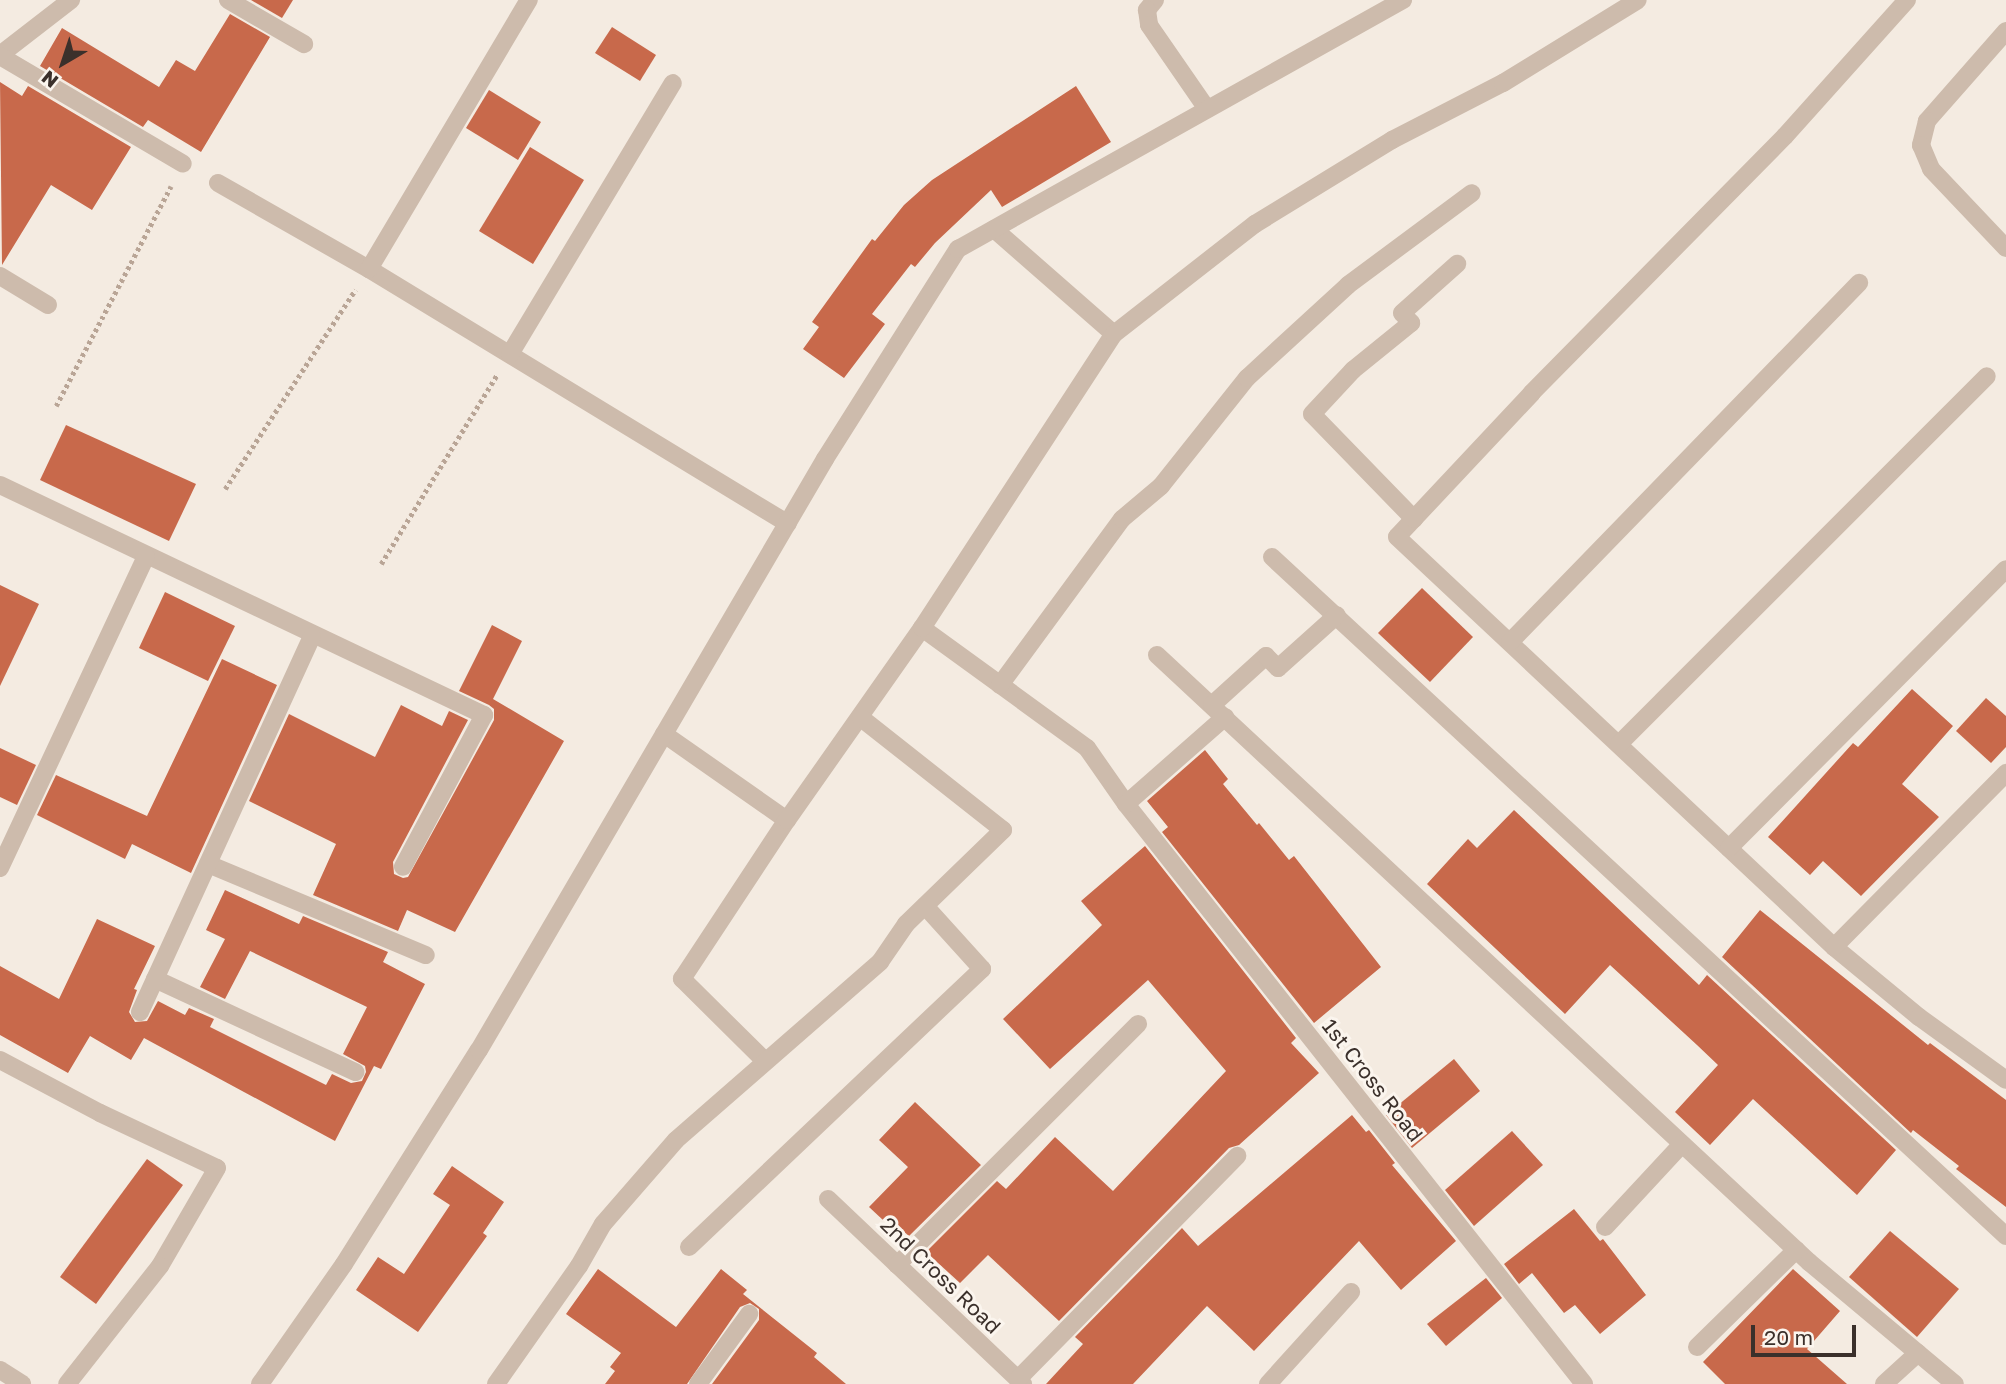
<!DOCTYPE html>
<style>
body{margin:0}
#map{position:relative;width:2006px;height:1384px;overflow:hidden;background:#f4ebe1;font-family:"Golos Text",sans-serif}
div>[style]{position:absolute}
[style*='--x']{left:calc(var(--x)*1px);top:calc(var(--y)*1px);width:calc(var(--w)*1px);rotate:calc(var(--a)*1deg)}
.building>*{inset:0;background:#c8694b}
.path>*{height:4.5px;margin-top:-2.25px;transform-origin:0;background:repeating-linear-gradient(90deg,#b9a596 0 3.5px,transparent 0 7px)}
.street>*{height:18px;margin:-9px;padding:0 9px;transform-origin:9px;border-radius:9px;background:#cdbbac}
span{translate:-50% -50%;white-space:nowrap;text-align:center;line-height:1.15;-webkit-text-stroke:6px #fbf5ee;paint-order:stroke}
.street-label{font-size:21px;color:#3b302b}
.north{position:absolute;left:28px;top:28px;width:70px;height:70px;-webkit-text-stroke:5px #fbf5ee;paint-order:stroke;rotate:219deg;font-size:19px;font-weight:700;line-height:28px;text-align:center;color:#3b302b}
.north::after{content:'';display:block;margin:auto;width:24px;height:32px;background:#3b302b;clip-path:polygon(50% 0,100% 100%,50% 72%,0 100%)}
.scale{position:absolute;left:1751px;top:1325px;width:105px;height:32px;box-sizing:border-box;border:4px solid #3b302b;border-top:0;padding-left:9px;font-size:21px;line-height:24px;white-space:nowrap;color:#3b302b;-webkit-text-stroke:5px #fbf5ee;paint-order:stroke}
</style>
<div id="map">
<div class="building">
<div style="clip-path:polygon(251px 0,293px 0,282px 18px)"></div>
<div style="clip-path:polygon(230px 14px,270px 37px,201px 152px,148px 120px,143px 127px,40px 66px,62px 28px,159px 87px,176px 60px,195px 71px)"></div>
<div style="clip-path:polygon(612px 27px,656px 55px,640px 81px,595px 53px)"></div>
<div style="clip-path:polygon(0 82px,22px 96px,28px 86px,131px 147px,92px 210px,51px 185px,2px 265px)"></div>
<div style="clip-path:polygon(1076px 86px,1111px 142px,1002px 207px,991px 190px,935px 243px,915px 267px,911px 264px,872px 314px,885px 324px,844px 378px,803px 349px,819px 327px,812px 322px,872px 239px,875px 241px,904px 205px,932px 180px)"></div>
<div style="clip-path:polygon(489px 90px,541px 122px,518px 160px,466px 128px)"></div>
<div style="clip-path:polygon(530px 147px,584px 180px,533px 264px,479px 231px)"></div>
<div style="clip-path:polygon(66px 425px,196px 484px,169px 541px,40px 480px)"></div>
<div style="clip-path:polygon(0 585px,39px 604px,0 686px)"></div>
<div style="clip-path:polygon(1422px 588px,1473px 637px,1430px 682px,1378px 633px)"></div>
<div style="clip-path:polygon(165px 592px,235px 626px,208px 681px,139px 648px)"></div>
<div style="clip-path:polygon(492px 625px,522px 641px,493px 699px,564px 741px,455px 932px,407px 910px,398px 931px,313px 895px,336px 844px,249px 801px,289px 714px,375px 757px,401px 705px,442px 726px,449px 711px,468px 720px,393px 862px,394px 874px,403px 878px,408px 877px,494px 720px,494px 709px,489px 705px,459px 691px)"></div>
<div style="clip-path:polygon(222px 659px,277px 685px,191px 873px,132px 844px,125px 859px,37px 815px,56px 775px,147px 816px)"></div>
<div style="clip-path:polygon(1912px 689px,1953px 726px,1902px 784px,1939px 817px,1861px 896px,1823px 861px,1810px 875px,1768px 837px,1853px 743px,1858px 747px)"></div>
<div style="clip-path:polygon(1986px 698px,2006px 716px,2006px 747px,1991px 763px,1956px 731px)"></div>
<div style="clip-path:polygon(0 748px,36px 765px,17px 805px,0 797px)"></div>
<div style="clip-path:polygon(1205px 750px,1228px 779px,1223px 784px,1257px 825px,1259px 823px,1289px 860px,1294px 856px,1381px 967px,1314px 1023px,1162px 832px,1168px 827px,1147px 801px)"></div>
<div style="clip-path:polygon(1514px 810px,1699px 985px,1707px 975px,1896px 1150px,1857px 1195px,1753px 1099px,1710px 1145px,1675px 1112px,1718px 1065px,1697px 1045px,1610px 965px,1565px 1014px,1427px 884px,1468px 839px,1477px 848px)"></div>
<div style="clip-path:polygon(1145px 846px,1296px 1038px,1291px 1043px,1319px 1073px,1239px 1145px,1229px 1148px,1059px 1321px,988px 1255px,960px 1283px,926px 1252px,997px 1181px,1006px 1189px,1055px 1137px,1113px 1191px,1226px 1071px,1148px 980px,1050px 1069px,1003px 1019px,1102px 925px,1081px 901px)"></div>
<div style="clip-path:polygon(225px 890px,299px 924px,303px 916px,388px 952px,383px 962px,425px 984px,381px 1069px,374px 1066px,335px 1141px,144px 1038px,131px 1060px,90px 1036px,68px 1073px,0 1035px,0 966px,59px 999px,97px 919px,155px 946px,134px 989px,137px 990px,129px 1012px,135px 1022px,147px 1021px,158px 1001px,185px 1015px,189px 1008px,214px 1019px,210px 1027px,326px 1085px,332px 1074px,351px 1083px,362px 1081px,366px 1072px,365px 1066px,343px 1054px,367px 1007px,250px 951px,225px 999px,200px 987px,225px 939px,206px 930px)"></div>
<div style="clip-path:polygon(1760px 910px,1928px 1045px,1930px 1043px,2006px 1100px,2006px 1207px,1956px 1169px,1959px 1166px,1913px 1130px,1911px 1133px,1722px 957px)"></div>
<div style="clip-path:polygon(1454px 1059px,1480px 1091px,1412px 1148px,1386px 1115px)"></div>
<div style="clip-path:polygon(915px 1102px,981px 1165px,909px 1236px,902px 1230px,898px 1234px,869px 1207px,908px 1167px,879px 1140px)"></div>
<div style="clip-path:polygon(1352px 1115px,1366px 1132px,1369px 1130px,1395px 1163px,1392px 1165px,1456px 1241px,1401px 1290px,1359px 1241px,1254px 1351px,1207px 1306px,1133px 1384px,1046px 1384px,1083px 1344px,1075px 1337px,1182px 1228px,1198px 1246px)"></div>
<div style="clip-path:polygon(1512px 1131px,1543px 1165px,1474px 1226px,1445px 1190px)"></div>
<div style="clip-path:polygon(147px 1159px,183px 1185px,96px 1304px,60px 1277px)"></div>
<div style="clip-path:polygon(452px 1166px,504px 1202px,483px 1233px,487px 1236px,418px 1332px,356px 1290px,378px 1257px,404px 1274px,450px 1205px,433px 1194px)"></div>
<div style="clip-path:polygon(1574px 1209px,1600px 1241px,1603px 1239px,1646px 1295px,1600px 1334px,1575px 1305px,1564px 1313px,1532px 1273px,1519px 1284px,1504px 1264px)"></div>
<div style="clip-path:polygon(1890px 1231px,1959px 1289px,1917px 1337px,1849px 1277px)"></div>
<div style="clip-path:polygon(598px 1269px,676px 1327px,721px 1269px,747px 1290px,743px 1294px,817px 1353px,814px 1357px,846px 1384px,712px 1384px,759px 1320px,759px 1309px,750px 1303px,740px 1307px,687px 1384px,605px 1384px,615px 1371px,610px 1367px,621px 1353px,566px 1314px)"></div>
<div style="clip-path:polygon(1793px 1269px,1840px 1311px,1807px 1349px,1847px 1384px,1725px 1384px,1703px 1362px)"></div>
<div style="clip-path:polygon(1486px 1278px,1502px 1298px,1446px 1346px,1427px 1324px)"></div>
</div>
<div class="path">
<div style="--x:56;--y:406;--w:248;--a:-62.4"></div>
<div style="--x:225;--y:489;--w:238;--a:-56.8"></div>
<div style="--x:381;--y:564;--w:222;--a:-58.5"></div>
</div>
<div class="street">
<div style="--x:228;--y:0;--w:88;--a:30.1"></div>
<div style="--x:1155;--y:0;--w:13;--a:129"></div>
<div style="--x:1147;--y:10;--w:15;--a:82"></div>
<div style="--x:1149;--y:25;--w:102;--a:55.4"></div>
<div style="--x:1907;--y:0;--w:183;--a:131.9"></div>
<div style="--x:1785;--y:136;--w:361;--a:134.6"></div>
<div style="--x:1532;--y:393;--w:197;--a:133.2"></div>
<div style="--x:1397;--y:537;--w:599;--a:43.17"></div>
<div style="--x:1834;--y:947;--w:110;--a:39.5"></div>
<div style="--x:1919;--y:1017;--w:107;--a:35.9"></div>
<div style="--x:2006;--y:31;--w:120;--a:131.3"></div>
<div style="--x:1927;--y:121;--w:25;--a:104"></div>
<div style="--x:1921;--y:145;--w:26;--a:67"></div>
<div style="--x:1931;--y:169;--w:109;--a:46.5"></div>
<div style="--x:0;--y:55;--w:90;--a:-37.8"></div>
<div style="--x:0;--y:56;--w:212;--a:30.5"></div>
<div style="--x:218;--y:183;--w:174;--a:29.7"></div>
<div style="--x:369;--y:269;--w:490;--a:31.3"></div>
<div style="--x:994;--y:229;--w:159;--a:41.2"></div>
<div style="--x:369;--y:269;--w:313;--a:-59.3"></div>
<div style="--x:0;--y:276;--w:56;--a:31.1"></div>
<div style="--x:510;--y:354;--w:316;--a:-59"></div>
<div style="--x:0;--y:485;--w:536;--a:25.42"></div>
<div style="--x:484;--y:715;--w:172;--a:118.1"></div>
<div style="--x:1414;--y:519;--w:146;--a:-134.2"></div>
<div style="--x:1312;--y:414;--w:60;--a:-47"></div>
<div style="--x:1353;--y:370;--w:75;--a:-39"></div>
<div style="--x:1411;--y:323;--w:13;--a:-132"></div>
<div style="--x:1402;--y:313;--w:74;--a:-41.7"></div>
<div style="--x:1272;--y:557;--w:1000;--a:42.77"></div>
<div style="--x:922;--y:628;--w:204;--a:36"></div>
<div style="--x:1087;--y:748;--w:68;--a:55.1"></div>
<div style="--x:1126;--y:804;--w:739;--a:51.7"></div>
<div style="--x:1510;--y:642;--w:501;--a:-45.81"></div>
<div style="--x:1157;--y:655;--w:891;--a:42.95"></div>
<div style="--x:1809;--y:1262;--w:190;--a:39.9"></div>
<div style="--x:1000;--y:685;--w:206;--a:-53.7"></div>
<div style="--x:1122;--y:519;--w:51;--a:-40.2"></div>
<div style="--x:1161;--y:486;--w:138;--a:-51.5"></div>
<div style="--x:1247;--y:378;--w:137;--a:-42.6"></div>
<div style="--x:1348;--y:285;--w:154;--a:-36.6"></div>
<div style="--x:1212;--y:705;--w:73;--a:-42.2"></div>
<div style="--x:1266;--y:656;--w:17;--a:45"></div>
<div style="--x:1278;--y:668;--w:79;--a:-41.9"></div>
<div style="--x:664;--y:734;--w:150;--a:35"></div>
<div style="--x:1619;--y:744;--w:520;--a:-45"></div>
<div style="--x:1126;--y:804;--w:132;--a:-41.3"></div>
<div style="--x:1729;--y:848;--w:393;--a:-45.2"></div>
<div style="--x:208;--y:864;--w:236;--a:22.7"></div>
<div style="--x:0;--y:868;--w:344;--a:-64.9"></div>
<div style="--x:1834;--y:947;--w:245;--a:-45.3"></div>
<div style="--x:155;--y:979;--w:221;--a:24.9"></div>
<div style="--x:140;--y:1012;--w:413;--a:-65.4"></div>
<div style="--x:0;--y:1060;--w:113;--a:27.9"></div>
<div style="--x:100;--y:1113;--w:129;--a:25.2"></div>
<div style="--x:217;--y:1168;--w:113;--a:120.2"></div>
<div style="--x:160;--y:1266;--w:150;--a:128.2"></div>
<div style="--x:765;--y:1061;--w:117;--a:-135.3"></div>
<div style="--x:682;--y:979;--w:191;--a:-56.6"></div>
<div style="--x:787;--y:820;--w:235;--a:-54.9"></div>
<div style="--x:922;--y:628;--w:351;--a:-56.9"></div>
<div style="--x:1114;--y:334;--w:179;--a:-38"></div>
<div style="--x:1255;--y:224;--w:161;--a:-31.5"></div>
<div style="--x:1392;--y:140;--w:125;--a:-27.2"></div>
<div style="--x:1503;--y:83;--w:158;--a:-31.6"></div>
<div style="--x:828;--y:1199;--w:269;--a:43.5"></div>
<div style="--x:1605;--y:1227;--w:113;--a:-47.1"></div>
<div style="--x:689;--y:1247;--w:404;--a:-43.5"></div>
<div style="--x:982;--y:969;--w:85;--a:-132.1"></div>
<div style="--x:897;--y:1265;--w:341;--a:-45"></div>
<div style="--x:1697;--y:1347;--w:139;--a:-44.4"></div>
<div style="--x:0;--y:1370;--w:26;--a:32"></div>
<div style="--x:1018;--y:1379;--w:313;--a:-45.5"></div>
<div style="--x:260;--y:1384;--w:146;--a:-55"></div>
<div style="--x:344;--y:1264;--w:253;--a:-57.8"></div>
<div style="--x:479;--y:1050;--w:685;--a:-59.65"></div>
<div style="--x:825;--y:459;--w:249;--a:-57.7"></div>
<div style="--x:958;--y:249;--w:510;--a:-29.23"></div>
<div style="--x:496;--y:1384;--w:144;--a:-54.9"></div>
<div style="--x:579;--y:1266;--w:48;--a:-60.3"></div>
<div style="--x:603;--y:1224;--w:111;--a:-49"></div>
<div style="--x:676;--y:1140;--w:271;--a:-41.1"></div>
<div style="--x:880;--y:962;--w:46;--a:-55.6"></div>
<div style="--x:906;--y:924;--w:135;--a:-44.1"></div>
<div style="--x:1003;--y:830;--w:181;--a:-141.7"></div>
<div style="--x:698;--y:1384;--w:87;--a:-53.9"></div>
<div style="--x:1268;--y:1384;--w:124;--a:-47.9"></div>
<div style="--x:1884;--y:1384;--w:46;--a:-42.4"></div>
</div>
<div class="street-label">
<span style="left:1373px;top:1080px;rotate:52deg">1st Cross Road</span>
<span style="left:941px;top:1275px;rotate:44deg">2nd Cross Road</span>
</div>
<div class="north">N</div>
<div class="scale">20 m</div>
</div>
